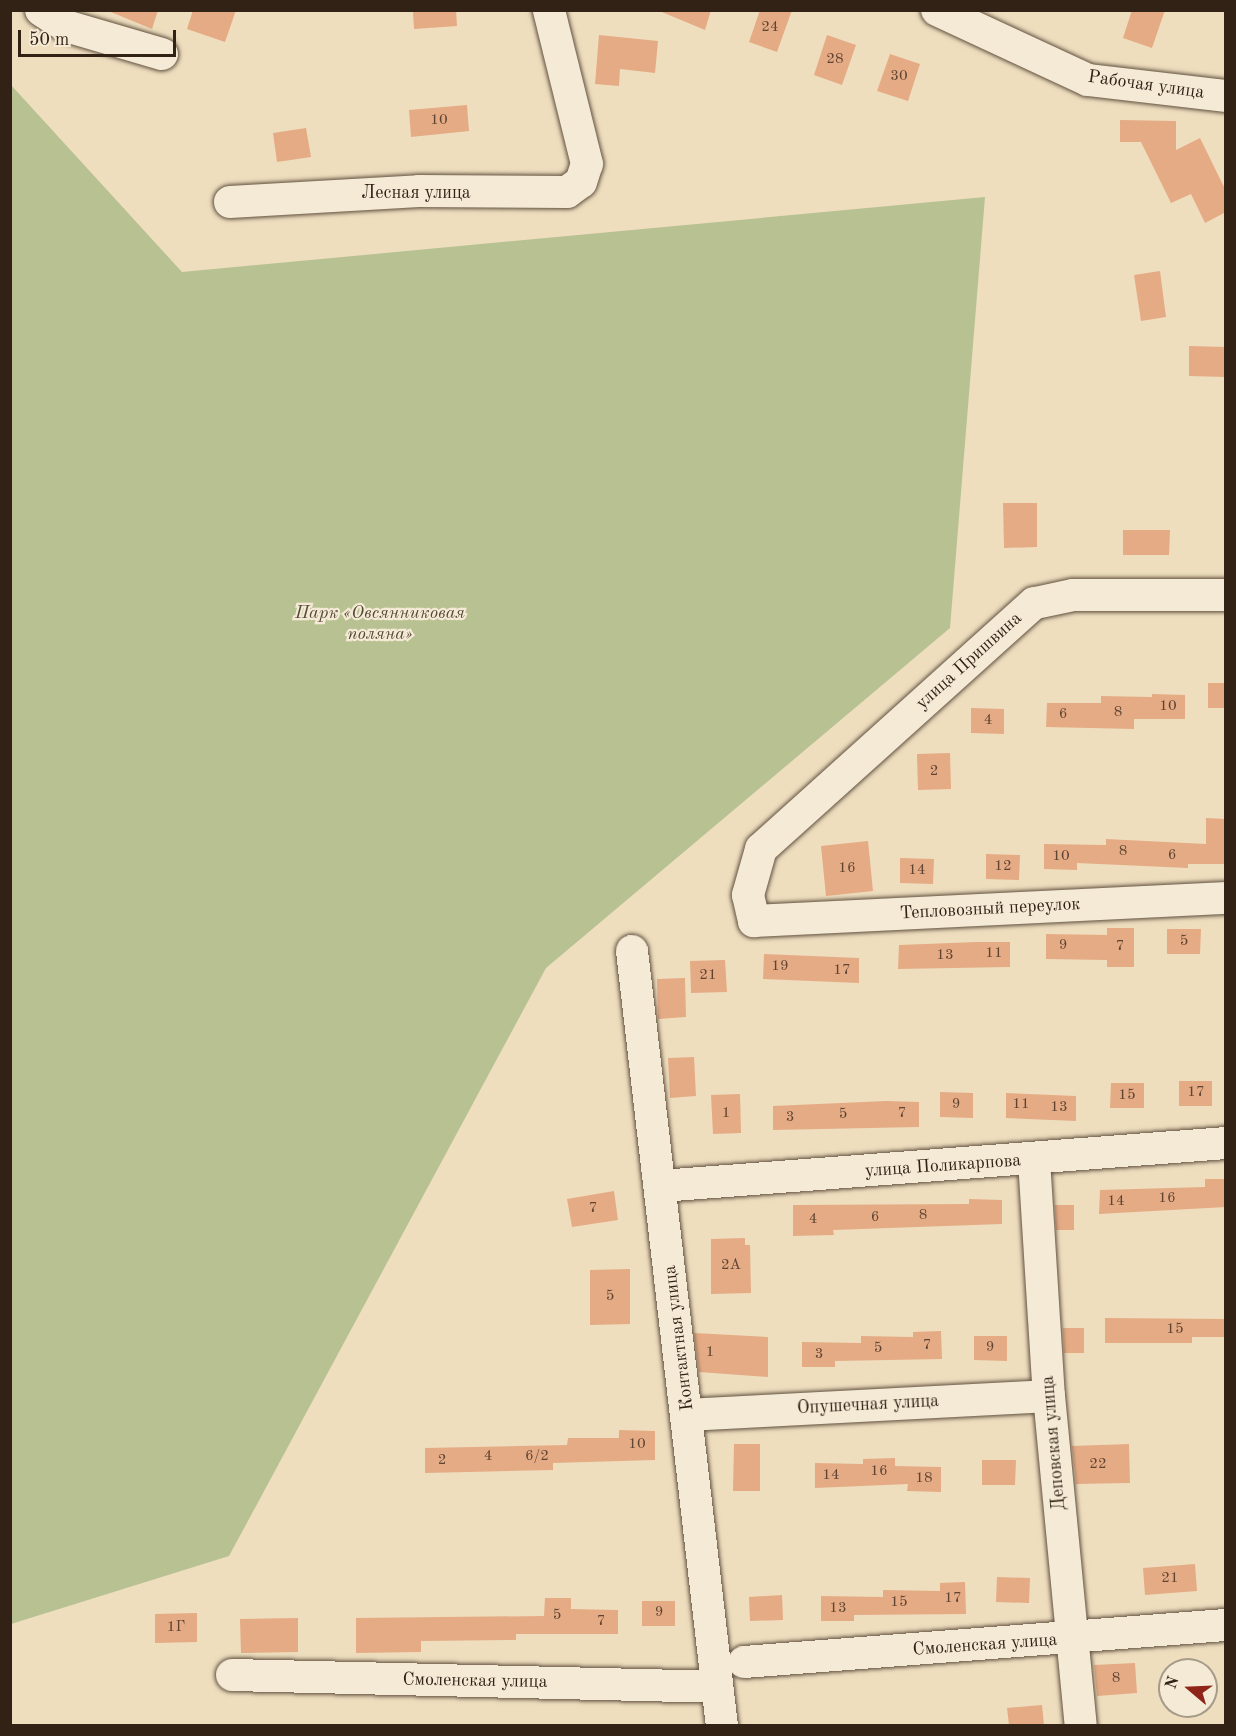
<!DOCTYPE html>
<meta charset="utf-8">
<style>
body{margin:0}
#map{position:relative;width:1236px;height:1736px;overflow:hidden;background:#eedebe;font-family:"Old Standard TT",serif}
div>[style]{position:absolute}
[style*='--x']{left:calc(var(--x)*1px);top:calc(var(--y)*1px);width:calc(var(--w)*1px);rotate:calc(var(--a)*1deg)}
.green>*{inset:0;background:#b8c192}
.building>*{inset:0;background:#e5ab85}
.roads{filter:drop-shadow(0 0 2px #615140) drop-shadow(0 0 2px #615140)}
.minor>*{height:32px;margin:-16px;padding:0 16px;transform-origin:16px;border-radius:16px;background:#f4ead5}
span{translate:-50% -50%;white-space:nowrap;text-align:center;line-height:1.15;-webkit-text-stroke:4.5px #f4ead5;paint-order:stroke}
.number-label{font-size:15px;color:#5f4432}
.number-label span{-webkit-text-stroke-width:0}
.street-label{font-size:18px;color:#322216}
.park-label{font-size:18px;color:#544a35;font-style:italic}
.frame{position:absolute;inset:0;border:12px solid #322216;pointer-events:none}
.north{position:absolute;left:1158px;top:1658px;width:60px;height:60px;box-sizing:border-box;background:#f4ead5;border:2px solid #a69a89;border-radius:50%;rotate:289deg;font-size:16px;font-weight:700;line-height:24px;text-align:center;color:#322216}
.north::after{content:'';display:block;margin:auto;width:21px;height:27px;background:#8f2418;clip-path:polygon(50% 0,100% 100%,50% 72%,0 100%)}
.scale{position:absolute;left:18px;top:30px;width:158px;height:27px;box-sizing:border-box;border:3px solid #322216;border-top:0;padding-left:8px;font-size:18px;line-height:21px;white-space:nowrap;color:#322216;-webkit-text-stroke:4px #f4ead5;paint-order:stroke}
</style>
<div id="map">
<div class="green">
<div style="clip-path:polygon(11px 85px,182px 272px,985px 197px,950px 628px,546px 968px,229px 1556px,11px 1624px)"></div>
</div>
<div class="building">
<div style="clip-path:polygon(106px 10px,158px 10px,152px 29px)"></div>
<div style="clip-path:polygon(193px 10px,236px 10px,225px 42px,187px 29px)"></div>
<div style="clip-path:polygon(456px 10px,457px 26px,414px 29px,413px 11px)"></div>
<div style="clip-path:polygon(657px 10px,711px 10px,705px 30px)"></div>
<div style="clip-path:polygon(760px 10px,792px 10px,777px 52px,749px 42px)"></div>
<div style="clip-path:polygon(1132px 10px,1165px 10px,1152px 48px,1123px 38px)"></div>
<div style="clip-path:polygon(599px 35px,658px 41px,655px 73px,620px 69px,619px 86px,595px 84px)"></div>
<div style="clip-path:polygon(827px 35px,856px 45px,842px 85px,814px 75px)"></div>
<div style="clip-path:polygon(890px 54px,920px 64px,908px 101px,877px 91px)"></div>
<div style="clip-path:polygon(467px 105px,469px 131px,411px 137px,409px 110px)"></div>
<div style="clip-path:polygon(1120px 120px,1176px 121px,1176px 150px,1200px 138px,1226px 191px,1226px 212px,1205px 223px,1191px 194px,1171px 203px,1141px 142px,1120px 142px)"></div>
<div style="clip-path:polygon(306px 128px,311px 157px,277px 162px,273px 133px)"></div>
<div style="clip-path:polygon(1160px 271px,1166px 317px,1141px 321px,1134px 275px)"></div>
<div style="clip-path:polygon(1189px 346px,1226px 347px,1226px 377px,1189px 376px)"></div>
<div style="clip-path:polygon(1003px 503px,1037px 503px,1037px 547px,1004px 548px)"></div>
<div style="clip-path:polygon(1123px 530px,1170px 530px,1169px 555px,1123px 555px)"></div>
<div style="clip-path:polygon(1208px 683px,1226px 683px,1226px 708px,1208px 708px)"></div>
<div style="clip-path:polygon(1152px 694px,1185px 695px,1185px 719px,1134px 719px,1134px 729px,1046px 727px,1047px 703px,1101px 703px,1101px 696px,1152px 697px)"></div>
<div style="clip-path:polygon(971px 708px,1004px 709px,1004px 734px,971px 733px)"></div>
<div style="clip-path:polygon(950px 753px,951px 789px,918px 790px,917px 754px)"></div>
<div style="clip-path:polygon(1206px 818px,1226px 819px,1226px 864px,1188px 864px,1188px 868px,1077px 863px,1077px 870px,1044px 869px,1044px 844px,1106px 845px,1106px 839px,1206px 844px)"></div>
<div style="clip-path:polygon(868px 841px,873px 891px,826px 896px,821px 846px)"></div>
<div style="clip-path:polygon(986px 854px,1020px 855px,1019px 880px,986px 879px)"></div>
<div style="clip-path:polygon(900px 858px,934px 859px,933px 884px,900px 883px)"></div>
<div style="clip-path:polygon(1107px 928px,1134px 928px,1134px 967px,1107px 967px,1107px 960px,1046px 959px,1046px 934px,1107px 935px)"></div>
<div style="clip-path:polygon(1167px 929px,1201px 929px,1200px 954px,1167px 954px)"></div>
<div style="clip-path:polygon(977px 942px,1010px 942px,1010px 967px,898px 969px,899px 945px)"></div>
<div style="clip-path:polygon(764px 954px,859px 958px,859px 983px,763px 979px)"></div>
<div style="clip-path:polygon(725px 960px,727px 992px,691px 993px,690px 961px)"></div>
<div style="clip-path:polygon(685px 978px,686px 1017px,658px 1019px,657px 979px)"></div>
<div style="clip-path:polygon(694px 1057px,696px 1096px,670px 1098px,668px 1058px)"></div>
<div style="clip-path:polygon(1179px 1081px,1212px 1081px,1212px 1106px,1179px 1106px)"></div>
<div style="clip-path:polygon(1111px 1083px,1144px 1083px,1144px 1108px,1110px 1108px)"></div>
<div style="clip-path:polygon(940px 1092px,973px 1093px,973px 1118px,940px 1117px)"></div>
<div style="clip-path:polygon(1006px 1093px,1076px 1096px,1076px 1121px,1006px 1118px)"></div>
<div style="clip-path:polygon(740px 1094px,741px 1133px,713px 1134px,711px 1095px)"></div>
<div style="clip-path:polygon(886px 1101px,919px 1102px,919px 1127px,773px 1130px,773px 1106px)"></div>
<div style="clip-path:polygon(1205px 1179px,1226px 1179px,1226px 1207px,1099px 1214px,1100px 1190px,1205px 1187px)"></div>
<div style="clip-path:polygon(614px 1191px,618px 1220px,572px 1227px,567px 1199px)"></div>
<div style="clip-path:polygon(969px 1199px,1002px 1200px,1002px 1224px,833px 1230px,834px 1235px,793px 1236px,793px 1205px,969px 1204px)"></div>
<div style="clip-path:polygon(1055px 1205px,1074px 1205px,1074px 1230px,1056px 1230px)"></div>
<div style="clip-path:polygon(745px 1238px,745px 1245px,750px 1245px,751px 1293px,711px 1294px,711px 1239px)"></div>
<div style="clip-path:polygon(630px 1269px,630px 1324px,590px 1325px,590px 1270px)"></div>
<div style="clip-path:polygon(1105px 1318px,1226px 1319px,1226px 1337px,1192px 1337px,1192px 1343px,1105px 1343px)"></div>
<div style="clip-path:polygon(1063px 1328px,1084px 1328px,1084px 1353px,1064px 1353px)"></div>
<div style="clip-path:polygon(941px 1331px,942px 1359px,835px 1361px,835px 1367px,802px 1367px,802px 1342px,861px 1343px,861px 1336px,913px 1337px,913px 1332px)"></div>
<div style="clip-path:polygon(694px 1333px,768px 1337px,768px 1377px,699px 1372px)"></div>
<div style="clip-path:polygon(974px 1336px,1007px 1336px,1007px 1361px,974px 1360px)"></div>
<div style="clip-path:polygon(619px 1430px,655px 1431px,655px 1460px,553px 1463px,553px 1470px,425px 1473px,425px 1448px,567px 1445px,568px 1438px,619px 1438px)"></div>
<div style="clip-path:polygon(734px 1444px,760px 1444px,760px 1491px,733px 1491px)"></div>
<div style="clip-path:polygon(1129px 1444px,1130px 1483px,1076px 1484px,1072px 1446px)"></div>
<div style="clip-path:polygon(895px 1458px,895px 1466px,941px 1467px,941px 1492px,907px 1491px,908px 1484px,815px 1488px,815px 1463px,863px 1464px,863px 1459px)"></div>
<div style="clip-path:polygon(982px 1460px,1016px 1460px,1015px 1485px,982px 1485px)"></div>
<div style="clip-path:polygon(1195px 1564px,1197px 1591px,1145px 1595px,1143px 1568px)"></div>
<div style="clip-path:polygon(997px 1577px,1030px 1578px,1029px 1603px,996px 1602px)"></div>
<div style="clip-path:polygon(965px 1582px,966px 1614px,854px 1615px,854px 1621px,821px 1621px,821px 1596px,883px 1597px,883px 1590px,940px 1591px,940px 1583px)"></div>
<div style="clip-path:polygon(782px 1595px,783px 1620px,750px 1621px,749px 1597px)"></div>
<div style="clip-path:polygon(545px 1598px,571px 1598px,571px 1609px,618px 1610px,618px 1634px,516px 1634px,516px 1640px,421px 1641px,421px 1652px,356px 1653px,356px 1618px,544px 1616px)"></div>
<div style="clip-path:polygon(642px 1601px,675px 1601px,675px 1626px,642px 1626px)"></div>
<div style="clip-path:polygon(197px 1613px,197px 1642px,155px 1643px,155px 1614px)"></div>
<div style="clip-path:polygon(298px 1618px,298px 1652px,241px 1653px,240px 1619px)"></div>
<div style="clip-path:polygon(1135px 1663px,1137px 1693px,1097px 1696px,1094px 1665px)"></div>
<div style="clip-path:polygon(1042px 1705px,1044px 1725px,1009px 1725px,1007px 1708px)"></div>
</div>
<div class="roads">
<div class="minor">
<div style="--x:41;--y:10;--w:30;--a:33"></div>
<div style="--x:66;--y:26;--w:100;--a:16.3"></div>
<div style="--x:937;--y:10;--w:166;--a:24.9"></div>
<div style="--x:1088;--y:80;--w:139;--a:6.6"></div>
<div style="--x:230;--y:202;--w:189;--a:-3.3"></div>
<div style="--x:419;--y:191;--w:148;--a:0.4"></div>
<div style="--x:567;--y:192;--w:17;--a:-36"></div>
<div style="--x:581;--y:182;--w:19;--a:-72"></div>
<div style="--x:587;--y:164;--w:159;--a:-103.9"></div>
<div style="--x:1226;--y:595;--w:153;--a:180"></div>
<div style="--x:1073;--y:595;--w:40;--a:168"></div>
<div style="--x:1034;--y:603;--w:367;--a:138"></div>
<div style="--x:761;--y:849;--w:48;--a:105.8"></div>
<div style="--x:748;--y:895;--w:27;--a:77"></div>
<div style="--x:754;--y:921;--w:473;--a:-2.8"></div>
<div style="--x:632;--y:951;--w:780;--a:83.38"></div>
<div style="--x:1034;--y:1160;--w:236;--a:86.4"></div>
<div style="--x:1049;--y:1396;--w:332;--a:84.5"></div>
<div style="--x:661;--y:1186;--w:567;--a:-4.35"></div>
<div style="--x:688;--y:1415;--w:361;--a:-3"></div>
<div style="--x:744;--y:1662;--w:483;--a:-4.4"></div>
<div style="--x:232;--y:1675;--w:485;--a:1.4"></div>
</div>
</div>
<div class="number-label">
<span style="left:770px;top:28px">24</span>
<span style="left:835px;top:60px">28</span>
<span style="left:899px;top:77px">30</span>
<span style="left:439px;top:121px">10</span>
<span style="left:1168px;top:707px">10</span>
<span style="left:1118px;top:713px">8</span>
<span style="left:1063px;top:715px">6</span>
<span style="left:988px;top:721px">4</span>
<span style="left:934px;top:772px">2</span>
<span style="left:1123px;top:852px">8</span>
<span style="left:1172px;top:856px">6</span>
<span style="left:1061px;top:857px">10</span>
<span style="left:1003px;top:867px">12</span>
<span style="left:847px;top:869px">16</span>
<span style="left:917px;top:871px">14</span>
<span style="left:1184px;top:942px">5</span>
<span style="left:1063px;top:946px">9</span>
<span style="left:1120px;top:947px">7</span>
<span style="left:994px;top:954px">11</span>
<span style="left:945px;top:956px">13</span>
<span style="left:780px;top:967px">19</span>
<span style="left:842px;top:971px">17</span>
<span style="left:708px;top:976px">21</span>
<span style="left:1196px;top:1093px">17</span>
<span style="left:1127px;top:1096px">15</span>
<span style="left:956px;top:1105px">9</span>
<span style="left:1021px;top:1105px">11</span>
<span style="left:1059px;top:1108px">13</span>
<span style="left:726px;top:1114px">1</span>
<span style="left:902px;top:1114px">7</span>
<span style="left:843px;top:1115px">5</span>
<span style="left:790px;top:1118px">3</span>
<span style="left:1167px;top:1199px">16</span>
<span style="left:1116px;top:1202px">14</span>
<span style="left:593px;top:1209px">7</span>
<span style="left:923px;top:1216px">8</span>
<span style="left:875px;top:1218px">6</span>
<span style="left:813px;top:1220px">4</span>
<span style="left:731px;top:1266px">2А</span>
<span style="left:610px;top:1297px">5</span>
<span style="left:1175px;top:1330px">15</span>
<span style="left:927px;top:1346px">7</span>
<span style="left:990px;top:1348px">9</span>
<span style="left:878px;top:1349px">5</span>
<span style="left:710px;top:1353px">1</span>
<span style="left:819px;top:1355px">3</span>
<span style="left:637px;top:1445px">10</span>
<span style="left:488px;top:1457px">4</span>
<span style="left:537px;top:1457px">6/2</span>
<span style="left:442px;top:1461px">2</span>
<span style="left:1098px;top:1465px">22</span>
<span style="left:879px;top:1472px">16</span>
<span style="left:831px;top:1476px">14</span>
<span style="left:924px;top:1479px">18</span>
<span style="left:1170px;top:1579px">21</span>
<span style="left:953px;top:1599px">17</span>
<span style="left:899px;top:1603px">15</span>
<span style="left:838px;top:1609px">13</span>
<span style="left:659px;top:1613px">9</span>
<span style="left:557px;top:1616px">5</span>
<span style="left:601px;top:1622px">7</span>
<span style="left:176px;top:1628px">1Г</span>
<span style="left:1116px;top:1679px">8</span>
</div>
<div class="street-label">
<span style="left:1146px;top:85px;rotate:8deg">Рабочая улица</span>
<span style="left:416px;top:193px">Лесная улица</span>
<span style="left:969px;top:661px;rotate:-42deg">улица Пришвина</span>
<span style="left:990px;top:909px;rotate:-3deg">Тепловозный переулок</span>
<span style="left:943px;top:1166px;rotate:-4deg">улица Поликарпова</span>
<span style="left:679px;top:1338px;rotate:-97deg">Контактная улица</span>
<span style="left:868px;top:1405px;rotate:-3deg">Опушечная улица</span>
<span style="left:1054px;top:1443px;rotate:-95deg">Деповская улица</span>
<span style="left:985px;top:1645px;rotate:-4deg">Смоленская улица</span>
<span style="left:475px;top:1681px;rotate:1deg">Смоленская улица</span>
</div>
<div class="park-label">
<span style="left:380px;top:624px">Парк «Овсянниковая<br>поляна»</span>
</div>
<div class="frame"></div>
<div class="north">N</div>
<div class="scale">50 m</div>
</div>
